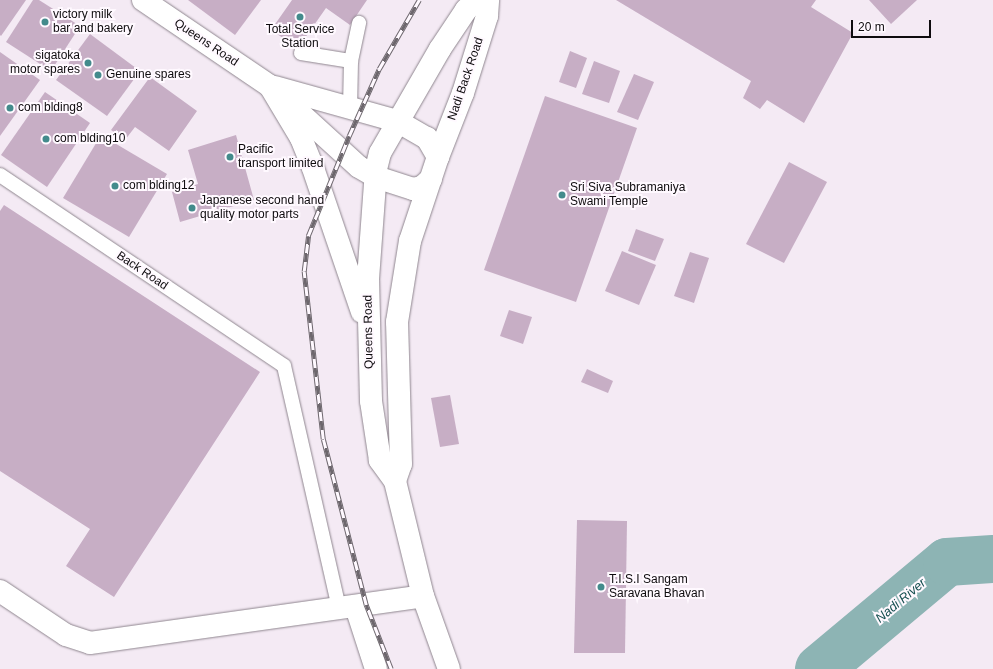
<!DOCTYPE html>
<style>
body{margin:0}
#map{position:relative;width:993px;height:669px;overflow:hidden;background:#f4eaf4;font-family:Arial,sans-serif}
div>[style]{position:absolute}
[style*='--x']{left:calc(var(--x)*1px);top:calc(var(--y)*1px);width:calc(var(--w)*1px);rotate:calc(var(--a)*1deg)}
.river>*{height:48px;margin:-24px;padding:0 24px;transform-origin:24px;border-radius:24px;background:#8db4b4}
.building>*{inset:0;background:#c7aec5}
.roads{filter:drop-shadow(0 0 1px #8f868f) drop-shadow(0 0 1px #8f868f)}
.service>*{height:14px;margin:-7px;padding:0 7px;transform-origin:7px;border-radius:7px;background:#fff}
.minor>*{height:22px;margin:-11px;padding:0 11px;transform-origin:11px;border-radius:11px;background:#fff}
.primary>*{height:22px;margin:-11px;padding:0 11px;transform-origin:11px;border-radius:11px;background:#fff}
.trunk>*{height:22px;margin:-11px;padding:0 11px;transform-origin:11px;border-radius:11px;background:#fff}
.rail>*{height:4.5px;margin-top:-2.25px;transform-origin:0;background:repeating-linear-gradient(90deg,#fff9ff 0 9px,#6d676d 0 18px);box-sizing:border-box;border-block:1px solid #6d676d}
.dots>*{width:11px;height:11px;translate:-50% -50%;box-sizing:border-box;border:2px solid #fff9ff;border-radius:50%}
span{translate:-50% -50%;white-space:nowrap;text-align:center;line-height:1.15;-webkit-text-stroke:4px #fff9ff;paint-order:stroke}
.poi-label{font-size:12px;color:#0e0b0e}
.left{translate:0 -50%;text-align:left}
.right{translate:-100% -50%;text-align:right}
.street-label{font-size:12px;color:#0e0b0e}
.water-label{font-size:13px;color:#154f50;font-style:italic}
.scale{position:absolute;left:851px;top:20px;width:80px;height:18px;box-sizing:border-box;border:2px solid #0e0b0e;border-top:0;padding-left:5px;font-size:12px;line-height:14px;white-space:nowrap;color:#0e0b0e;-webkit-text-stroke:3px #fff9ff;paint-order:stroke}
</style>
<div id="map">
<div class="river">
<div style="--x:819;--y:669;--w:167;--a:-39.9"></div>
<div style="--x:947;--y:562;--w:46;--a:-3.7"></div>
</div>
<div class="building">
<div style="clip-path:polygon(0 0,26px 0,1px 36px,0 35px)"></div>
<div style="clip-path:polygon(33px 0,39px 0,80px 26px,51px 71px,6px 42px)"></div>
<div style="clip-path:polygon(188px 0,261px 0,235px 35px)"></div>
<div style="clip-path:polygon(292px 0,367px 0,350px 25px,326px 8px,298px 48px,271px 30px)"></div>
<div style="clip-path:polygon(616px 0,816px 0,811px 7px,853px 33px,804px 123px,767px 100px,760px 109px,743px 98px,751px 81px)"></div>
<div style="clip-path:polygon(869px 0,917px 0,891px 24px)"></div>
<div style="clip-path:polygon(90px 34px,140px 71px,107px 116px,56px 80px)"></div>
<div style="clip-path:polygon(570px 51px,587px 58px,576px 88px,559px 82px)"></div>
<div style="clip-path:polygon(0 52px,40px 80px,0 136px)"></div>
<div style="clip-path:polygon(594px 61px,620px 71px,609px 103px,582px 94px)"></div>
<div style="clip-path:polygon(634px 74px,654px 82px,638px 120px,617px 112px)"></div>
<div style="clip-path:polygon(150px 77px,197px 111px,169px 151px,135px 127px,125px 140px,111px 130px)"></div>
<div style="clip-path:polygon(45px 92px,90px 123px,47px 187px,1px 155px)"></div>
<div style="clip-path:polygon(545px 96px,637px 128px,576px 302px,484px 270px)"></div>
<div style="clip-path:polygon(101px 135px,167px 174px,129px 237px,63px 198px)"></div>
<div style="clip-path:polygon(236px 135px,254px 200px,180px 222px,172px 192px,198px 184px,188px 150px)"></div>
<div style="clip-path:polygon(789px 162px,827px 182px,784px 263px,746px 244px)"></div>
<div style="clip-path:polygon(4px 205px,260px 372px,114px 597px,66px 566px,90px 529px,0 471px,0 211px)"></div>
<div style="clip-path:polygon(636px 229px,664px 239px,655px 261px,628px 251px)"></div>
<div style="clip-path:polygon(622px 251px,656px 265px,639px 305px,605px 291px)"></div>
<div style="clip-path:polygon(690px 252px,709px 258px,694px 303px,674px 296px)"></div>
<div style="clip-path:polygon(509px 310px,532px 317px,523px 344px,500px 336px)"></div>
<div style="clip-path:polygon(587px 369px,613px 381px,608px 393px,581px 382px)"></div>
<div style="clip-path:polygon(450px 395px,459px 444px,440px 447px,431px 398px)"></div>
<div style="clip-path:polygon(577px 520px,627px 521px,625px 653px,574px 653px)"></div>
</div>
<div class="roads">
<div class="service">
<div style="--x:301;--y:53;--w:51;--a:9.1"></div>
<div style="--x:350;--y:109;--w:48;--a:-88.8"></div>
<div style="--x:351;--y:61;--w:39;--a:-78"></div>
<div style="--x:0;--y:175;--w:342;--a:33.9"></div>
<div style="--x:284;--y:366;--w:249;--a:77.2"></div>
</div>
<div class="minor">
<div style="--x:0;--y:591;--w:79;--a:33.7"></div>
<div style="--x:66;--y:635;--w:25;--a:18"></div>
<div style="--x:90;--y:643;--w:336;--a:-8"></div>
<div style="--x:356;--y:607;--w:65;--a:72.1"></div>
</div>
<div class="primary">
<div style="--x:143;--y:0;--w:153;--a:34.1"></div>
<div style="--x:270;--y:86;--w:120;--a:42.3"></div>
<div style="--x:359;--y:167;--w:20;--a:30"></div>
<div style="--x:376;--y:177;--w:39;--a:18"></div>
<div style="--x:413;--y:189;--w:9;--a:-13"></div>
<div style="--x:422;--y:187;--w:12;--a:-42"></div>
<div style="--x:275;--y:87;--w:127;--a:15.6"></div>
<div style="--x:397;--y:121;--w:34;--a:30"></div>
<div style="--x:427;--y:138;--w:22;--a:60"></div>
</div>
<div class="trunk">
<div style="--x:270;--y:86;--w:61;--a:59.2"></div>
<div style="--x:301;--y:138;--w:32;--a:68"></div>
<div style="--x:313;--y:168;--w:152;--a:71.2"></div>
<div style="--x:395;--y:481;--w:18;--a:-71"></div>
<div style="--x:401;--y:464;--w:142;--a:-91.6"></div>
<div style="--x:397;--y:322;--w:82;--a:-80.9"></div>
<div style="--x:410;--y:241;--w:89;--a:-71.6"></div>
<div style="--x:438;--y:157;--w:69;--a:-68.7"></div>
<div style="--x:463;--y:93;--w:81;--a:-72.7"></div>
<div style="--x:487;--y:16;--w:16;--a:-86"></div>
<div style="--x:449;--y:669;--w:77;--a:-109.6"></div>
<div style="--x:423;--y:596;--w:118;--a:-103.7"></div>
<div style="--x:395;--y:481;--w:26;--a:-126"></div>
<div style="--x:380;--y:460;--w:60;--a:-98.7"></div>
<div style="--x:371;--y:401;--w:122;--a:-91.4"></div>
<div style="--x:368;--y:279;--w:110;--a:-85.8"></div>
<div style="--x:376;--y:169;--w:16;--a:-76"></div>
<div style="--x:380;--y:153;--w:120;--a:-60"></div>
<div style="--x:440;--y:49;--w:47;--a:-56.3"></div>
<div style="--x:466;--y:10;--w:14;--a:-45"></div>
</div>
</div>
<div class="rail">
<div style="--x:391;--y:669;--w:69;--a:-111.3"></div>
<div style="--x:366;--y:605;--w:171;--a:-104.5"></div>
<div style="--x:323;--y:439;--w:169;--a:-96.5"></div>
<div style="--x:304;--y:271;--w:35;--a:-83"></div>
<div style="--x:308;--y:236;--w:108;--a:-67.7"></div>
<div style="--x:349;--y:136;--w:73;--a:-65.9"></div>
<div style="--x:379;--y:69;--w:80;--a:-59.9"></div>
</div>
<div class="dots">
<div style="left:300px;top:17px;background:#438b8c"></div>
<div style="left:45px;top:22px;background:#438b8c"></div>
<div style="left:88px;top:63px;background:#438b8c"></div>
<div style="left:98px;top:75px;background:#438b8c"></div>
<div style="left:10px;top:108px;background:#438b8c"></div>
<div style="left:46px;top:139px;background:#438b8c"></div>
<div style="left:230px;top:157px;background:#438b8c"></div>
<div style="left:115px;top:186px;background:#438b8c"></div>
<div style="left:562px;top:195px;background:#438b8c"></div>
<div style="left:192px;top:208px;background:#438b8c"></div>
<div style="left:601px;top:587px;background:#438b8c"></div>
</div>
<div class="poi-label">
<span class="left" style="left:53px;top:22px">victory milk<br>bar and bakery</span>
<span style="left:300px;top:37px">Total Service<br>Station</span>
<span class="right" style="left:80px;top:63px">sigatoka<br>motor spares</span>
<span class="left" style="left:106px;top:75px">Genuine spares</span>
<span class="left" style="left:18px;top:108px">com blding8</span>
<span class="left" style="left:54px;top:139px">com blding10</span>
<span class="left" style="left:238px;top:157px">Pacific<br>transport limited</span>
<span class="left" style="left:123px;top:186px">com blding12</span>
<span class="left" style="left:570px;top:195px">Sri Siva Subramaniya<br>Swami Temple</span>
<span class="left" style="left:200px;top:208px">Japanese second hand<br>quality motor parts</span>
<span class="left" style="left:609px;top:587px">T.I.S.I Sangam<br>Saravana Bhavan</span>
</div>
<div class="street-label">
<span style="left:206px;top:43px;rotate:34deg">Queens Road</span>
<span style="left:466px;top:79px;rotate:-71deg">Nadi Back Road</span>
<span style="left:142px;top:271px;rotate:34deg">Back Road</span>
<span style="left:369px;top:332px;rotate:-91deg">Queens Road</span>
</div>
<div class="water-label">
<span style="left:901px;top:601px;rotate:-40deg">Nadi River</span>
</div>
<div class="scale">20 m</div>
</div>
